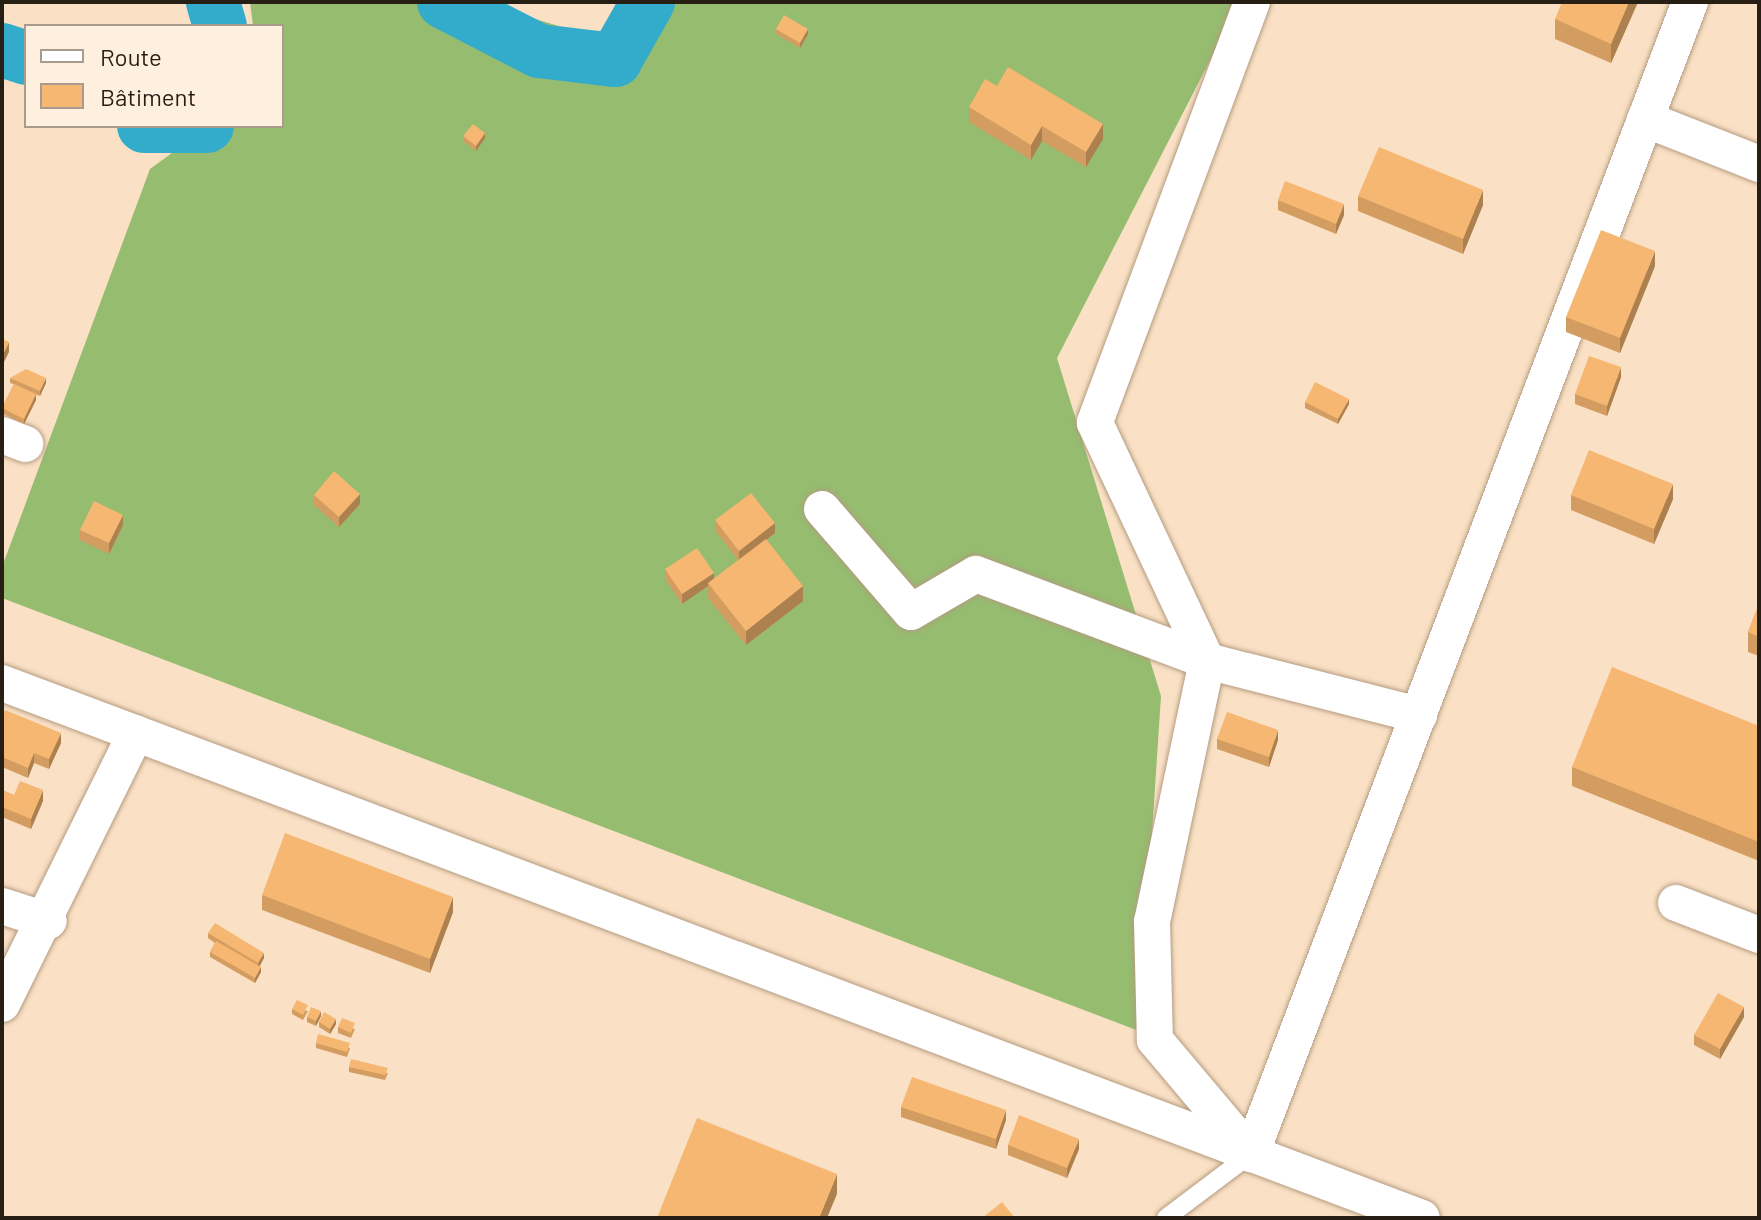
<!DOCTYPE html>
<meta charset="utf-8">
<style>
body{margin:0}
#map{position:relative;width:1761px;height:1220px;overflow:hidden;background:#fae0c4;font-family:Barlow,sans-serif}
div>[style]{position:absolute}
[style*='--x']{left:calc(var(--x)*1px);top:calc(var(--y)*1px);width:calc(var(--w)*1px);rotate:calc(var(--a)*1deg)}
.forest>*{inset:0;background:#95bc6f}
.river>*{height:54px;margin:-27px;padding:0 27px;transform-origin:27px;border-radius:27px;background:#33accc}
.roads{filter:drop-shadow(0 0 2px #b49b81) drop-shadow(0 0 2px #b49b81)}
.lane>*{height:18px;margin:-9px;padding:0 9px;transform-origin:9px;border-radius:9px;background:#fff}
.street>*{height:36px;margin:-18px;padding:0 18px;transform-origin:18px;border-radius:18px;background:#fff}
.wall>*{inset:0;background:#d39d61}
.shaded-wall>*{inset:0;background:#ac804f}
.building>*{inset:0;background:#f5b771}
span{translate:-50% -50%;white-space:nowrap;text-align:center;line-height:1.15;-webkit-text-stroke:6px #ffefde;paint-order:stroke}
.frame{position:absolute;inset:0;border:4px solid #271e14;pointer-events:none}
.legend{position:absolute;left:24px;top:24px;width:260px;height:104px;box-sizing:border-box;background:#ffefde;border:2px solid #a99b8d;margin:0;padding:10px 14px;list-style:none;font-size:24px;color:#271e14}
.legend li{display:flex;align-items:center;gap:16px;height:40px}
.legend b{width:40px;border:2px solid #a99b8d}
</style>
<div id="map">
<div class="forest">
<div style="clip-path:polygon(250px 2px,478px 2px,596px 37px,647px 2px,1240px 2px,1057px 358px,1161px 696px,1139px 1031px,2px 598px,2px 567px,150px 169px,209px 126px,282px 126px,282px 26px,253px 26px)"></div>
</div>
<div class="river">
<div style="--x:213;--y:2;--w:25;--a:74"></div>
<div style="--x:444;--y:2;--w:107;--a:27.3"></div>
<div style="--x:539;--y:51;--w:77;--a:6.8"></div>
<div style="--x:615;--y:60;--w:67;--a:-60.4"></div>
<div style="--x:2;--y:50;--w:25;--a:18"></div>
<div style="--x:144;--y:126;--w:63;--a:0"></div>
</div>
<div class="roads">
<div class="lane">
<div style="--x:1166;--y:1218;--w:106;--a:-37"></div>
</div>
<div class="street">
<div style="--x:1252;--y:2;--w:449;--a:110.5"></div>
<div style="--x:1095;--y:423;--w:263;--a:64.8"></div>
<div style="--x:1207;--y:661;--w:266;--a:101.9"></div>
<div style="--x:1152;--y:921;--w:119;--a:88.6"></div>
<div style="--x:1155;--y:1040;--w:149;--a:49.9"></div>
<div style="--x:1251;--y:1154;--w:1233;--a:-69.14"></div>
<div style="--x:1645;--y:119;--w:123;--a:21.5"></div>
<div style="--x:2;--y:435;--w:25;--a:21"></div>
<div style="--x:822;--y:509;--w:136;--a:49.2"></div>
<div style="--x:911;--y:612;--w:75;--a:-30.3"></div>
<div style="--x:976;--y:574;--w:247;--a:20.6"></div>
<div style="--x:1207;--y:661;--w:219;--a:14.3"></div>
<div style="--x:2;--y:683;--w:1517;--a:20.64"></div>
<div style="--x:1676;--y:903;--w:89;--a:21.1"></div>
<div style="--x:2;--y:906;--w:49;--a:17.7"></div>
<div style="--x:2;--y:1004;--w:302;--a:-63.7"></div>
</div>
</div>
<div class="wall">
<div style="clip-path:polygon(1638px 2px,1611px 63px,1555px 39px,1555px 19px)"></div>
<div style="clip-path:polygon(776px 29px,808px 34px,800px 48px,776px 34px)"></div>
<div style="clip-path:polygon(997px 86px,1103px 139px,1086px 167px,1042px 141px,1031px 160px,969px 122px,969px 107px)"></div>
<div style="clip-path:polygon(463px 136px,485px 138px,476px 151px,463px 141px)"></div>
<div style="clip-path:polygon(1358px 196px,1483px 205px,1463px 254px,1358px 211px)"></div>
<div style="clip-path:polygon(1278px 200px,1344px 215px,1336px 234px,1278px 210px)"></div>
<div style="clip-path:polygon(1655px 266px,1620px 353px,1566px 332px,1566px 317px)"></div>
<div style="clip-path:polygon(1621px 377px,1607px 416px,1575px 404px,1575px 394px)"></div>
<div style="clip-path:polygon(10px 378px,46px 383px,40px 396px,34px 394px,36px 400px,24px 424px,2px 413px,2px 408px,14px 384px,10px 383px)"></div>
<div style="clip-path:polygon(1305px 402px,1349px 404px,1338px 424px,1305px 408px)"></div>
<div style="clip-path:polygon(314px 495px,360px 504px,339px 527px,314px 505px)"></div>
<div style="clip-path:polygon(1571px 495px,1673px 499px,1654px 544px,1571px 510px)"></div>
<div style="clip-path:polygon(715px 520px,775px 533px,766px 540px,803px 601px,746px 645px,708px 598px,708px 586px,682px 604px,665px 579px,665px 569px,714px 579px,738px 560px,715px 530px)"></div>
<div style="clip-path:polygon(123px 525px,109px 554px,80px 540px,80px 530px)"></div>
<div style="clip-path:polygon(1759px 604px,1759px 656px,1748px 652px,1748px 632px)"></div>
<div style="clip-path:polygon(2px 713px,61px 743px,49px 769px,34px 763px,28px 778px,2px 767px)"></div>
<div style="clip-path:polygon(1759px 726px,1759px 861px,1572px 786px,1572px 767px)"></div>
<div style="clip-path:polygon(1217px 739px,1278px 740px,1269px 767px,1217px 749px)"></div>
<div style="clip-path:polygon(2px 790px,14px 795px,43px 801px,31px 829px,2px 817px)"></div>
<div style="clip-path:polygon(262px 895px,453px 912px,430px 973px,262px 910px)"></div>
<div style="clip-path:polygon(208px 933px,264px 958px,260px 966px,261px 972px,255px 983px,210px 957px,210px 952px,215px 943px,208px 938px)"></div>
<div style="clip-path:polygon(292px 1009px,308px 1011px,303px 1020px,292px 1014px)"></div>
<div style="clip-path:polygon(321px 1016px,316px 1026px,307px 1022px,307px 1017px)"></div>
<div style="clip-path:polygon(1744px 1017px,1720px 1059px,1694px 1045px,1694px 1035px)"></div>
<div style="clip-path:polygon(319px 1022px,336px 1024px,330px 1034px,319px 1027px)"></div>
<div style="clip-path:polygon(338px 1027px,355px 1029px,351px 1038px,338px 1033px)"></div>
<div style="clip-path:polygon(316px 1043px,350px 1048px,347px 1057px,316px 1048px)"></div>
<div style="clip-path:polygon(349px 1067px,388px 1073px,385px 1080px,349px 1072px)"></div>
<div style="clip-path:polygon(901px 1107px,1006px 1120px,996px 1149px,901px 1117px)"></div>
<div style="clip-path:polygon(1008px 1145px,1079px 1149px,1067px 1178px,1008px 1155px)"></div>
</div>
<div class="shaded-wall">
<div style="clip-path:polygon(1629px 2px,1638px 2px,1611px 63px,1611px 44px)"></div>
<div style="clip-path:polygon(808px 29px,808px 34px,800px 48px,800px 43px)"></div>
<div style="clip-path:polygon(1103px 124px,1103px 139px,1086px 167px,1086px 152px)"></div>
<div style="clip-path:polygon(1042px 126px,1042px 141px,1031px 160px,1031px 145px)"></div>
<div style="clip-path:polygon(485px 133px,485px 138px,476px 151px,476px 146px)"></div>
<div style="clip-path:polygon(1483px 190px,1483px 205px,1463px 254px,1463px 239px)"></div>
<div style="clip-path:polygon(1344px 204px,1344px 215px,1336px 234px,1336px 224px)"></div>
<div style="clip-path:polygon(1655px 251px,1655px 266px,1620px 353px,1620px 338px)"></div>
<div style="clip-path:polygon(9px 342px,9px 352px,2px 366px,2px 356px)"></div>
<div style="clip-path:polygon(1621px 367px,1621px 377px,1607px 416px,1607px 406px)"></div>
<div style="clip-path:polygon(46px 378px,46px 383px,40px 396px,40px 391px)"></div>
<div style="clip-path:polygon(36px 394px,36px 400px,24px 424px,24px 419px)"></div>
<div style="clip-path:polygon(1349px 399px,1349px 404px,1338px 424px,1338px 419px)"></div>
<div style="clip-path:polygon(1673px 484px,1673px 499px,1654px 544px,1654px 529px)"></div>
<div style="clip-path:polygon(360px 494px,360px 504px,339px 527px,339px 517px)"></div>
<div style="clip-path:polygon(123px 515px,123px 525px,109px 554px,109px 543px)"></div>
<div style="clip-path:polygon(775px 523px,775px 533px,739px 561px,739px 551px)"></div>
<div style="clip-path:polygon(714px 573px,714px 583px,708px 583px,708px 586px,682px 604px,682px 594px)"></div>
<div style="clip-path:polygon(803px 586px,803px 601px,746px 645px,746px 631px)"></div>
<div style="clip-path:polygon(1278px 730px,1278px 740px,1269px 767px,1269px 757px)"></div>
<div style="clip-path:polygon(61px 733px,61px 743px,49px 769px,49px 759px)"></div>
<div style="clip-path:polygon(34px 753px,34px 763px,28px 778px,28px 768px)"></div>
<div style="clip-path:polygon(43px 790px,43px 801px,31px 829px,31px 819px)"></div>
<div style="clip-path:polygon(453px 897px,453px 912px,430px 973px,430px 959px)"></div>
<div style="clip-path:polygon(264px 953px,264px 958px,258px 968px,258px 963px)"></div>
<div style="clip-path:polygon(261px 967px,261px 972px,255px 983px,255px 978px)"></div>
<div style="clip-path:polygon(1744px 1007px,1744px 1017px,1720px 1059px,1720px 1049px)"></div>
<div style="clip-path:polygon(321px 1011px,321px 1016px,316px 1026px,316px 1021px)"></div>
<div style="clip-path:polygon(336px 1019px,336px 1024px,330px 1034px,330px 1029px)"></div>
<div style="clip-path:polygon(1006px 1110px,1006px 1120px,996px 1149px,996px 1139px)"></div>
<div style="clip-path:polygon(1079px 1139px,1079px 1149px,1067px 1178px,1067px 1168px)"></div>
<div style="clip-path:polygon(837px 1174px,837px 1194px,827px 1218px,819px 1218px)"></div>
</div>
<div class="building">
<div style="clip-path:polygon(1562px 2px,1629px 2px,1611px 44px,1555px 19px)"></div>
<div style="clip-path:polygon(784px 15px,808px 29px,800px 43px,776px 29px)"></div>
<div style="clip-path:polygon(1008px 67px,1103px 124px,1086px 152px,1042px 126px,1031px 145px,969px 107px,985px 79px,997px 86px)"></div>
<div style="clip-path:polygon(473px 124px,485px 133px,476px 146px,463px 136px)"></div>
<div style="clip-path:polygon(1379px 147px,1483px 190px,1463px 239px,1358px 196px)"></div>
<div style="clip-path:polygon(1285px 181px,1344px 204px,1336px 224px,1278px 200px)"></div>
<div style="clip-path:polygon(1601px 230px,1655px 251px,1620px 338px,1566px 317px)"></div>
<div style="clip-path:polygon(2px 339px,9px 342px,2px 356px)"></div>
<div style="clip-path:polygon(1589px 356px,1621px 367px,1607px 406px,1575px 394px)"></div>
<div style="clip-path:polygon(26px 369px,46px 378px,40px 391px,10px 378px)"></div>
<div style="clip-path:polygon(1315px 382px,1349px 399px,1338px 419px,1305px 402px)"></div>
<div style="clip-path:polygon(14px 384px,36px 394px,24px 419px,2px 408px)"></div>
<div style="clip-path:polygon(1589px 450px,1673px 484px,1654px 529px,1571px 495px)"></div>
<div style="clip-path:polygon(334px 471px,360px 494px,339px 517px,314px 495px)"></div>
<div style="clip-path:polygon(751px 493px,775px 523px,739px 551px,715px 520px)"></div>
<div style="clip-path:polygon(94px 501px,123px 515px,109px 543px,80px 530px)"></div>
<div style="clip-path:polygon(766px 539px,803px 586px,746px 631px,708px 583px)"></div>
<div style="clip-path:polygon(697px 548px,714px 573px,682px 594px,665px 569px)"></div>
<div style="clip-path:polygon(1759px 604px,1759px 637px,1748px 632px)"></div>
<div style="clip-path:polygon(1612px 667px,1759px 726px,1759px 842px,1572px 767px)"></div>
<div style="clip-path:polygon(5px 710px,61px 733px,49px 759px,34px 753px,28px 768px,2px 757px,2px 717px)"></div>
<div style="clip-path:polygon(1227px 712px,1278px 730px,1269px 757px,1217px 739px)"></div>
<div style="clip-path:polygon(20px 781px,43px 790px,31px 819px,2px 807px,2px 790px,14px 795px)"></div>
<div style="clip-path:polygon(285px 833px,453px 897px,430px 959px,262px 895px)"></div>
<div style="clip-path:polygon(215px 923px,264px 953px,258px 963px,208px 933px)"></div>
<div style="clip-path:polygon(216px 941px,261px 967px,255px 978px,210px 952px)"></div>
<div style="clip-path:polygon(1718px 993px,1744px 1007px,1720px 1049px,1694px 1035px)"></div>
<div style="clip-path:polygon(297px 1000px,308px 1005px,303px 1015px,292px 1009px)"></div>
<div style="clip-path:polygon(311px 1007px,321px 1011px,316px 1021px,307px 1017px)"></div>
<div style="clip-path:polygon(324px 1012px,336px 1019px,330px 1029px,319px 1022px)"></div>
<div style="clip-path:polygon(342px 1018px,355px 1023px,351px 1033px,338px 1027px)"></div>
<div style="clip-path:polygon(318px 1034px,350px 1043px,347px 1052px,316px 1043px)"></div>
<div style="clip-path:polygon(351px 1059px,388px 1068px,385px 1075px,349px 1067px)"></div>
<div style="clip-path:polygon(912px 1077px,1006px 1110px,996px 1139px,901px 1107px)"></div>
<div style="clip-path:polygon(1019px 1115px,1079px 1139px,1067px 1168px,1008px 1145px)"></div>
<div style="clip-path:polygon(697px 1118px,837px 1174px,819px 1218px,657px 1218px)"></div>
<div style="clip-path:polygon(1002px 1202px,1015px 1218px,982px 1218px)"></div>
</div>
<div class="frame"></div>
<ul class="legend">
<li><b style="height:10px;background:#fff"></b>Route</li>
<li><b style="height:22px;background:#f5b771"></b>Bâtiment</li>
</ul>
</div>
